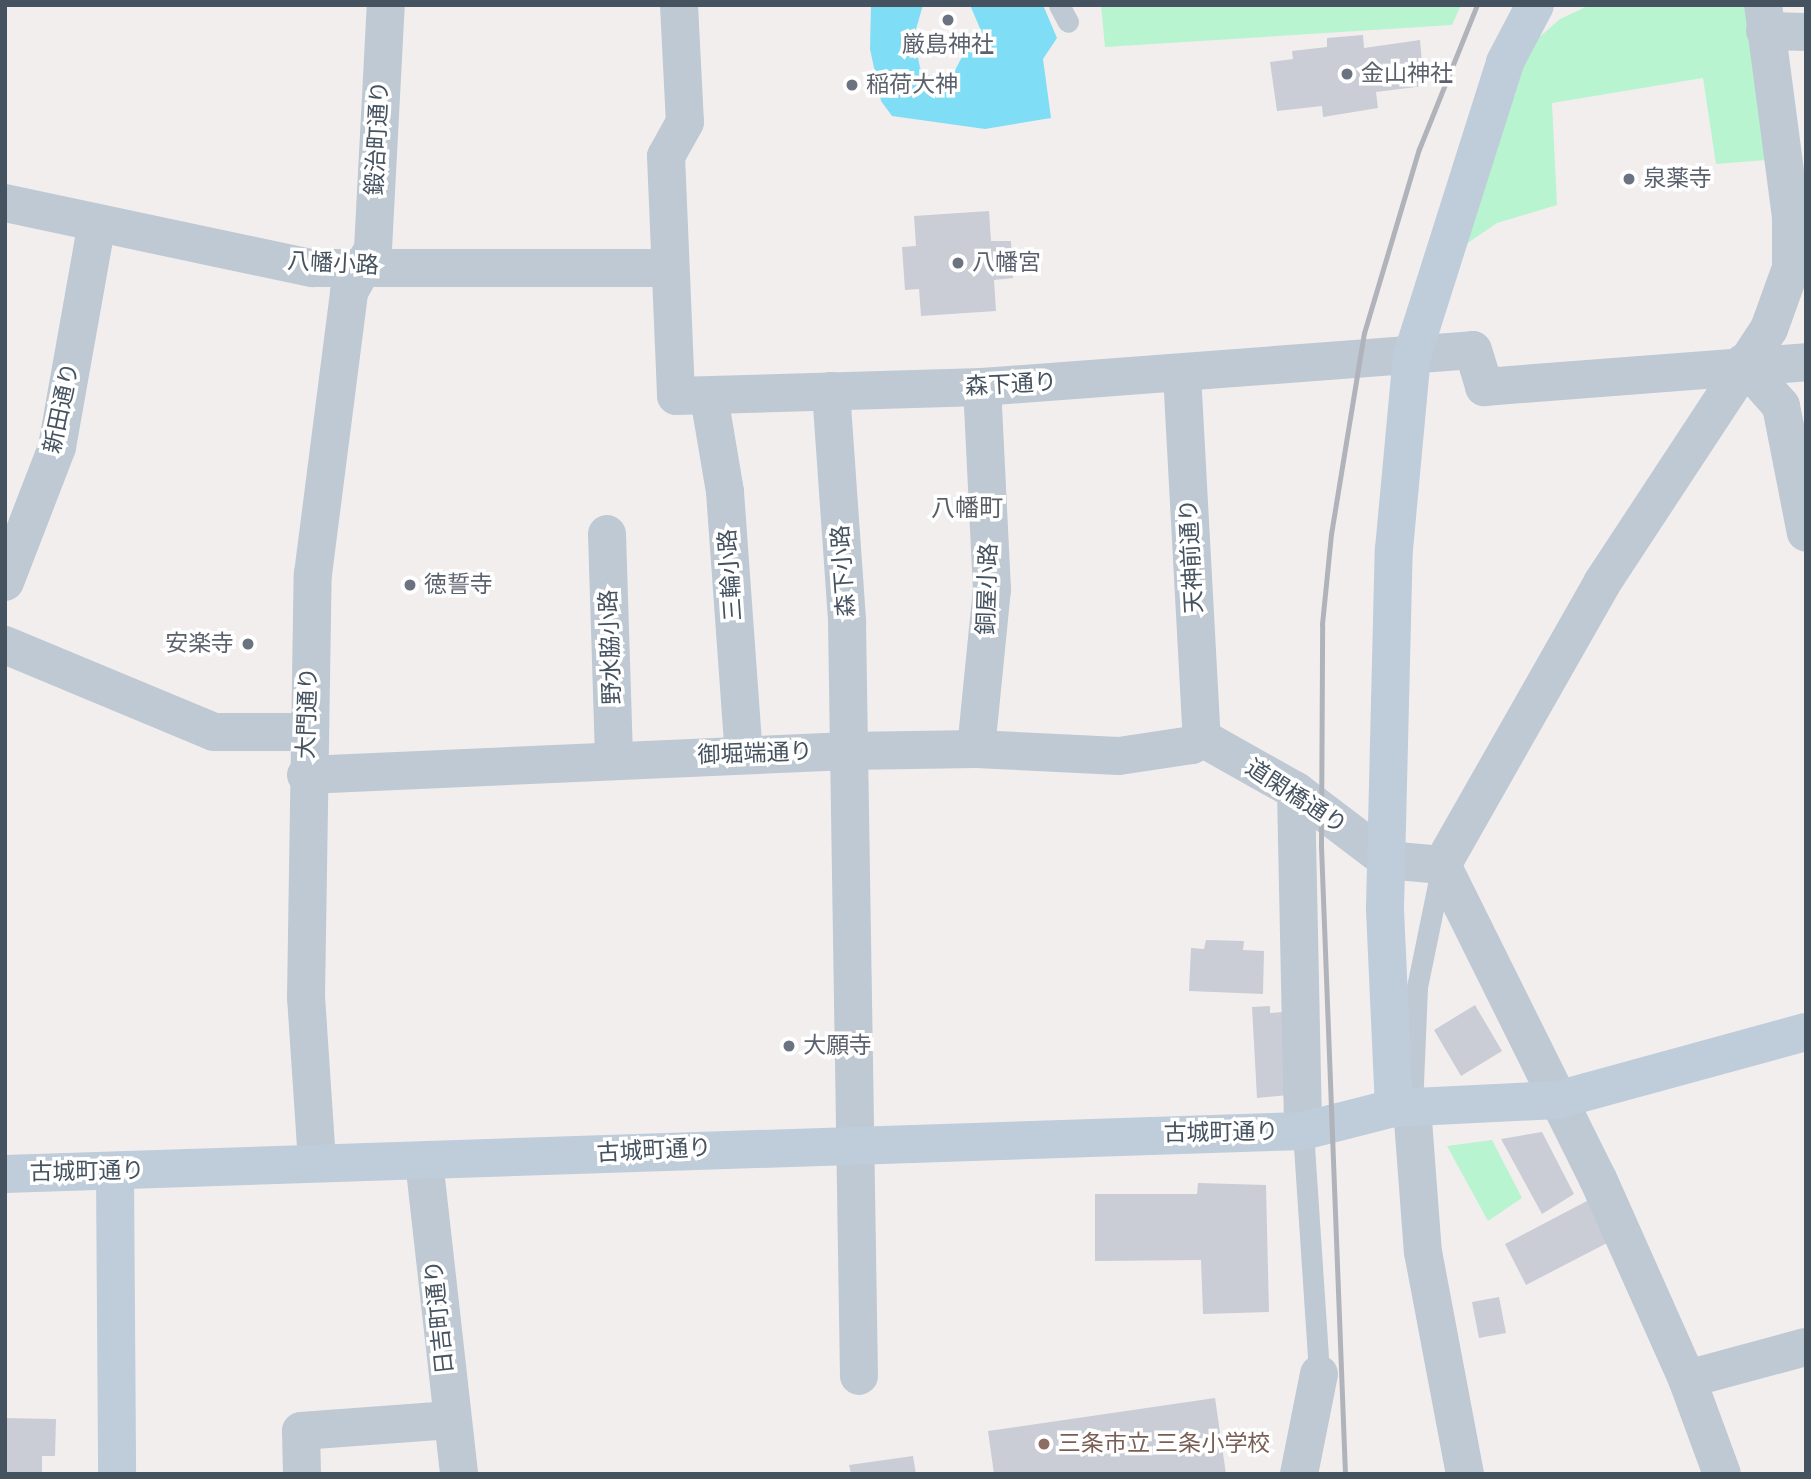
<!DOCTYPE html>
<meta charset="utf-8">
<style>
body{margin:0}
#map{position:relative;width:1811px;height:1479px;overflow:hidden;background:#f2eeee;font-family:"Roboto Condensed","Noto Sans JP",sans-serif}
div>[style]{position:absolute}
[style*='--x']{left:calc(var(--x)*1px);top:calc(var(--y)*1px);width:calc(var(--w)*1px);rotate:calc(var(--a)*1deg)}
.green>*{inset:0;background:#b8f4d0}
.water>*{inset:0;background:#80ddf6}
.building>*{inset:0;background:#cacdd5}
.lane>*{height:21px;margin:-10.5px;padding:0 10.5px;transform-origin:10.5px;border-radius:10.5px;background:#bec9d3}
.street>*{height:38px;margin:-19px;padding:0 19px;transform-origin:19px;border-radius:19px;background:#bec9d3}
.secondary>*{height:38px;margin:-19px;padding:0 19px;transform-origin:19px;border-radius:19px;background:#bfccda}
.rail>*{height:5px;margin:-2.5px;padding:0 2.5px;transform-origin:2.5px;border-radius:2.5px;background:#b0b4ba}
.dots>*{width:19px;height:19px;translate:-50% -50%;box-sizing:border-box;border:4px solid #fff;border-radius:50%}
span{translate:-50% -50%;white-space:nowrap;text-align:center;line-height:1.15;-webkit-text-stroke:7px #fff;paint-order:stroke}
.worship-label{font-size:23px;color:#5b616d}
.left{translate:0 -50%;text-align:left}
.right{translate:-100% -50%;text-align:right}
.street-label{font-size:23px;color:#45525f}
.education-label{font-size:23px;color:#785e54}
.neighbourhood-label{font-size:24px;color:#5a5f65}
.frame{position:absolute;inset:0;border:7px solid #45525f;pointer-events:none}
</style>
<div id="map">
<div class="green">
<div style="clip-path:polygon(1101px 5px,1461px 5px,1452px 25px,1105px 47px)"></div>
<div style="clip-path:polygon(1590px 5px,1746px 5px,1767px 160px,1716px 164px,1703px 78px,1552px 103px,1557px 205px,1497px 223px,1459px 249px,1526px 49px,1560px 19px)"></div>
<div style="clip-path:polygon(1492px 1140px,1522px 1198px,1488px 1221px,1447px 1146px)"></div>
</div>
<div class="water">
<div style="clip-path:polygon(871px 5px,923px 5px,914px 36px,920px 68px,940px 84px,951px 78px,963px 55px,985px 40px,970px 5px,1043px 5px,1057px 38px,1043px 59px,1051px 118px,985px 129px,892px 116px,881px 101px,870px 49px)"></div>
</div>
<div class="building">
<div style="clip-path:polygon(1363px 35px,1364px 48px,1420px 40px,1424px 86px,1376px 92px,1378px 108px,1323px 117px,1322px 106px,1277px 111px,1270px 62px,1293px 59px,1292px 51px,1327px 47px,1327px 38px)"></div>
<div style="clip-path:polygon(989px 211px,991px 241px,1011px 241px,1013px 278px,994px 280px,996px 311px,921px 316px,919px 289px,905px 290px,902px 247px,916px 246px,914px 216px)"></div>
<div style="clip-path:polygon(1206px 940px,1244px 941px,1243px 950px,1264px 951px,1263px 994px,1189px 991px,1191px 948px,1204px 949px)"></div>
<div style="clip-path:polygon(1475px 1005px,1502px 1051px,1461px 1076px,1434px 1030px)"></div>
<div style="clip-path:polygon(1270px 1006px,1270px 1013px,1284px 1012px,1288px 1095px,1257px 1098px,1252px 1007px)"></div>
<div style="clip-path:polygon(1542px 1132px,1574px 1194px,1542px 1214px,1501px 1139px)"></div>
<div style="clip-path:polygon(1198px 1183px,1266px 1185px,1269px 1312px,1203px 1314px,1201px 1260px,1095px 1261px,1095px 1194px,1197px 1194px)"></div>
<div style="clip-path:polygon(1587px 1201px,1609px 1242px,1526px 1285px,1505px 1244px)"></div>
<div style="clip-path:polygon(1499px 1297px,1506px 1333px,1479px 1338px,1472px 1302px)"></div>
<div style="clip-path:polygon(1215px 1398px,1226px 1474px,994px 1474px,988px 1431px)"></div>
<div style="clip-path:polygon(5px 1418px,56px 1419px,55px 1456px,42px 1456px,42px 1474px,5px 1474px)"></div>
<div style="clip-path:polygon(913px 1456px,916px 1474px,851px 1474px,849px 1465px)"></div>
</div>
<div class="lane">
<div style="--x:1059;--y:5;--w:19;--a:62"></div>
<div style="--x:1412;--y:1107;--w:120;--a:-87.6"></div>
<div style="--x:1417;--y:987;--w:119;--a:-78.4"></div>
<div style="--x:1303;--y:1131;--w:244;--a:86.2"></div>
</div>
<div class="street">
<div style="--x:679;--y:5;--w:117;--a:87.1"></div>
<div style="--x:685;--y:122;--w:39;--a:119"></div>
<div style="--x:666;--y:156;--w:240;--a:87.6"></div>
<div style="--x:676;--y:396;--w:306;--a:-1.7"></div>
<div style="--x:982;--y:387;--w:492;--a:-4.3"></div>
<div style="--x:1473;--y:350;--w:39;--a:73"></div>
<div style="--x:1484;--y:387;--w:323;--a:-4.4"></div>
<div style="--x:1765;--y:31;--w:41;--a:1.4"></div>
<div style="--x:5;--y:203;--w:314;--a:12"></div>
<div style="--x:312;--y:268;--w:355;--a:0"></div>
<div style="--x:1743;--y:363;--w:57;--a:48.5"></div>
<div style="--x:1781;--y:406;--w:129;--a:78.9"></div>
<div style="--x:1182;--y:374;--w:365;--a:86.9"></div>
<div style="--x:831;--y:391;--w:232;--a:86"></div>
<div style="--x:847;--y:622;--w:754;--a:89.09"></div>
<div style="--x:709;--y:397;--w:96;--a:80.4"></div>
<div style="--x:725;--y:492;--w:263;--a:85.9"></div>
<div style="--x:607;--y:534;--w:226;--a:88.2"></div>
<div style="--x:5;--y:582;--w:145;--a:-68.9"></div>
<div style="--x:57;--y:447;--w:223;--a:-79.9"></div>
<div style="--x:5;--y:645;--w:226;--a:22.6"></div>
<div style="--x:214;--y:732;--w:92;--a:0"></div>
<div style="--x:1202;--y:738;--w:108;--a:29.4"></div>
<div style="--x:1296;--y:791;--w:114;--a:37.2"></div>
<div style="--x:1387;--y:860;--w:55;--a:5.2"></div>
<div style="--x:976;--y:749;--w:160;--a:-84.3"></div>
<div style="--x:992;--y:590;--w:203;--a:-92.8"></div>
<div style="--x:306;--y:775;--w:543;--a:-2.54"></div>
<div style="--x:848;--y:751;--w:128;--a:-0.9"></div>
<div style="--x:976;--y:749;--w:143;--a:2.8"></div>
<div style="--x:1119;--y:756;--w:74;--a:-8.6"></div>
<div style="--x:1192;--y:745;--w:12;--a:-35"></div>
<div style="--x:1296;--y:791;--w:340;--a:88.8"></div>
<div style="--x:1442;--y:865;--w:324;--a:-60.4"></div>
<div style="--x:1602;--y:583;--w:304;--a:-56.7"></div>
<div style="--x:1769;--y:329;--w:65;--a:-70.2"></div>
<div style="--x:1791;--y:268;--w:51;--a:-90"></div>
<div style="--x:1791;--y:217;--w:214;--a:-97.5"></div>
<div style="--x:1442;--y:865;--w:351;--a:63.6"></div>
<div style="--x:1598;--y:1179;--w:219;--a:66"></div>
<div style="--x:1687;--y:1379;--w:101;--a:69.8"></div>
<div style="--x:1412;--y:1107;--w:145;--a:85.7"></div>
<div style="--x:1423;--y:1252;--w:226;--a:79.3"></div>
<div style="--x:424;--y:1161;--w:315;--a:83.6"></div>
<div style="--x:317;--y:1162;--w:164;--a:-93.8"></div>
<div style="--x:306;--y:998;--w:424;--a:-89.1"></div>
<div style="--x:313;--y:574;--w:284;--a:-82.7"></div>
<div style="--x:349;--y:292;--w:49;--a:-60.8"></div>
<div style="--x:373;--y:249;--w:244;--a:-87"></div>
<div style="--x:1687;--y:1379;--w:123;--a:-15.1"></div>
<div style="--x:302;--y:1474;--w:43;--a:-91.3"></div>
<div style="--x:301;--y:1431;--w:150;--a:-4.2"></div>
<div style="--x:1299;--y:1474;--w:102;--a:-78.7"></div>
</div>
<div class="secondary">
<div style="--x:1394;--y:1108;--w:201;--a:-92.6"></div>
<div style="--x:1385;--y:907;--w:358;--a:-88.6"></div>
<div style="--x:1394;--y:549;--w:194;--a:-84.7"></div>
<div style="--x:1412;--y:356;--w:308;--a:-72.4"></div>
<div style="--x:1505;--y:62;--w:64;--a:-62.2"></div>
<div style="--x:115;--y:1172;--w:302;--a:89.6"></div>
<div style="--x:5;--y:1174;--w:1299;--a:-1.9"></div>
<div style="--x:1303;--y:1131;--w:94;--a:-14.2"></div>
<div style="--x:1394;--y:1108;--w:163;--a:-2.8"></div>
<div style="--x:1557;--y:1100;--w:258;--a:-15.3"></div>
</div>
<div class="rail">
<div style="--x:1345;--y:1474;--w:629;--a:-92.19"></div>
<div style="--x:1321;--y:845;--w:221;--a:-89.7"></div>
<div style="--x:1322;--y:624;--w:90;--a:-84.3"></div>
<div style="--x:1331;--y:534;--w:204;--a:-80.7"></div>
<div style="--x:1364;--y:333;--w:192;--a:-73.4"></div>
<div style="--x:1419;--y:149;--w:155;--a:-68.1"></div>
</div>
<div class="dots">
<div style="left:948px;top:20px;background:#6b7280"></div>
<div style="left:1347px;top:74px;background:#6b7280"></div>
<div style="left:852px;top:85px;background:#6b7280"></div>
<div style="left:1629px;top:179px;background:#6b7280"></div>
<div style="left:958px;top:263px;background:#6b7280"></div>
<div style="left:410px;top:585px;background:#6b7280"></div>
<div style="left:248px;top:644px;background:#6b7280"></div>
<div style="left:789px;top:1046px;background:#6b7280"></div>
<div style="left:1044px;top:1444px;background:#8d6e63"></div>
</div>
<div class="worship-label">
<span style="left:948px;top:45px">厳島神社</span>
<span class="left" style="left:1361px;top:74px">金山神社</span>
<span class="left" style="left:866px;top:85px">稲荷大神</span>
<span class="left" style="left:1643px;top:179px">泉薬寺</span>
<span class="left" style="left:972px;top:263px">八幡宮</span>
<span class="left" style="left:424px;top:585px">徳誓寺</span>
<span class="right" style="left:234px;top:644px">安楽寺</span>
<span class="left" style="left:803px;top:1046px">大願寺</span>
</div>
<div class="street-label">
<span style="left:378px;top:138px;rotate:-87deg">鍛治町通り</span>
<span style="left:333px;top:264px;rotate:3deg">八幡小路</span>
<span style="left:1011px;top:385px;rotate:-3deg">森下通り</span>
<span style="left:62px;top:408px;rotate:-78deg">新田通り</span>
<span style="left:1192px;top:556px;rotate:-93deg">天神前通り</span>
<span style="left:844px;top:571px;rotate:-94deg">森下小路</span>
<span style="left:731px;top:575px;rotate:-94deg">三輪小路</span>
<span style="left:988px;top:589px;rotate:-88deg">銅屋小路</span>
<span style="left:611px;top:647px;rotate:-92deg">野水脇小路</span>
<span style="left:308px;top:713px;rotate:-88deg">大門通り</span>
<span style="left:755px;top:754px;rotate:-2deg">御堀端通り</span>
<span style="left:1296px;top:797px;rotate:33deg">道閑橋通り</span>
<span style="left:1221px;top:1133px;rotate:-1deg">古城町通り</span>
<span style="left:654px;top:1151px;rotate:-3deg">古城町通り</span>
<span style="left:87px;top:1172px;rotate:-1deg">古城町通り</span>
<span style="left:440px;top:1317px;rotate:-96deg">日吉町通り</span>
</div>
<div class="education-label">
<span class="left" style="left:1058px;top:1444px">三条市立 三条小学校</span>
</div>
<div class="neighbourhood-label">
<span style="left:967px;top:509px">八幡町</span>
</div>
<div class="frame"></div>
</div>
